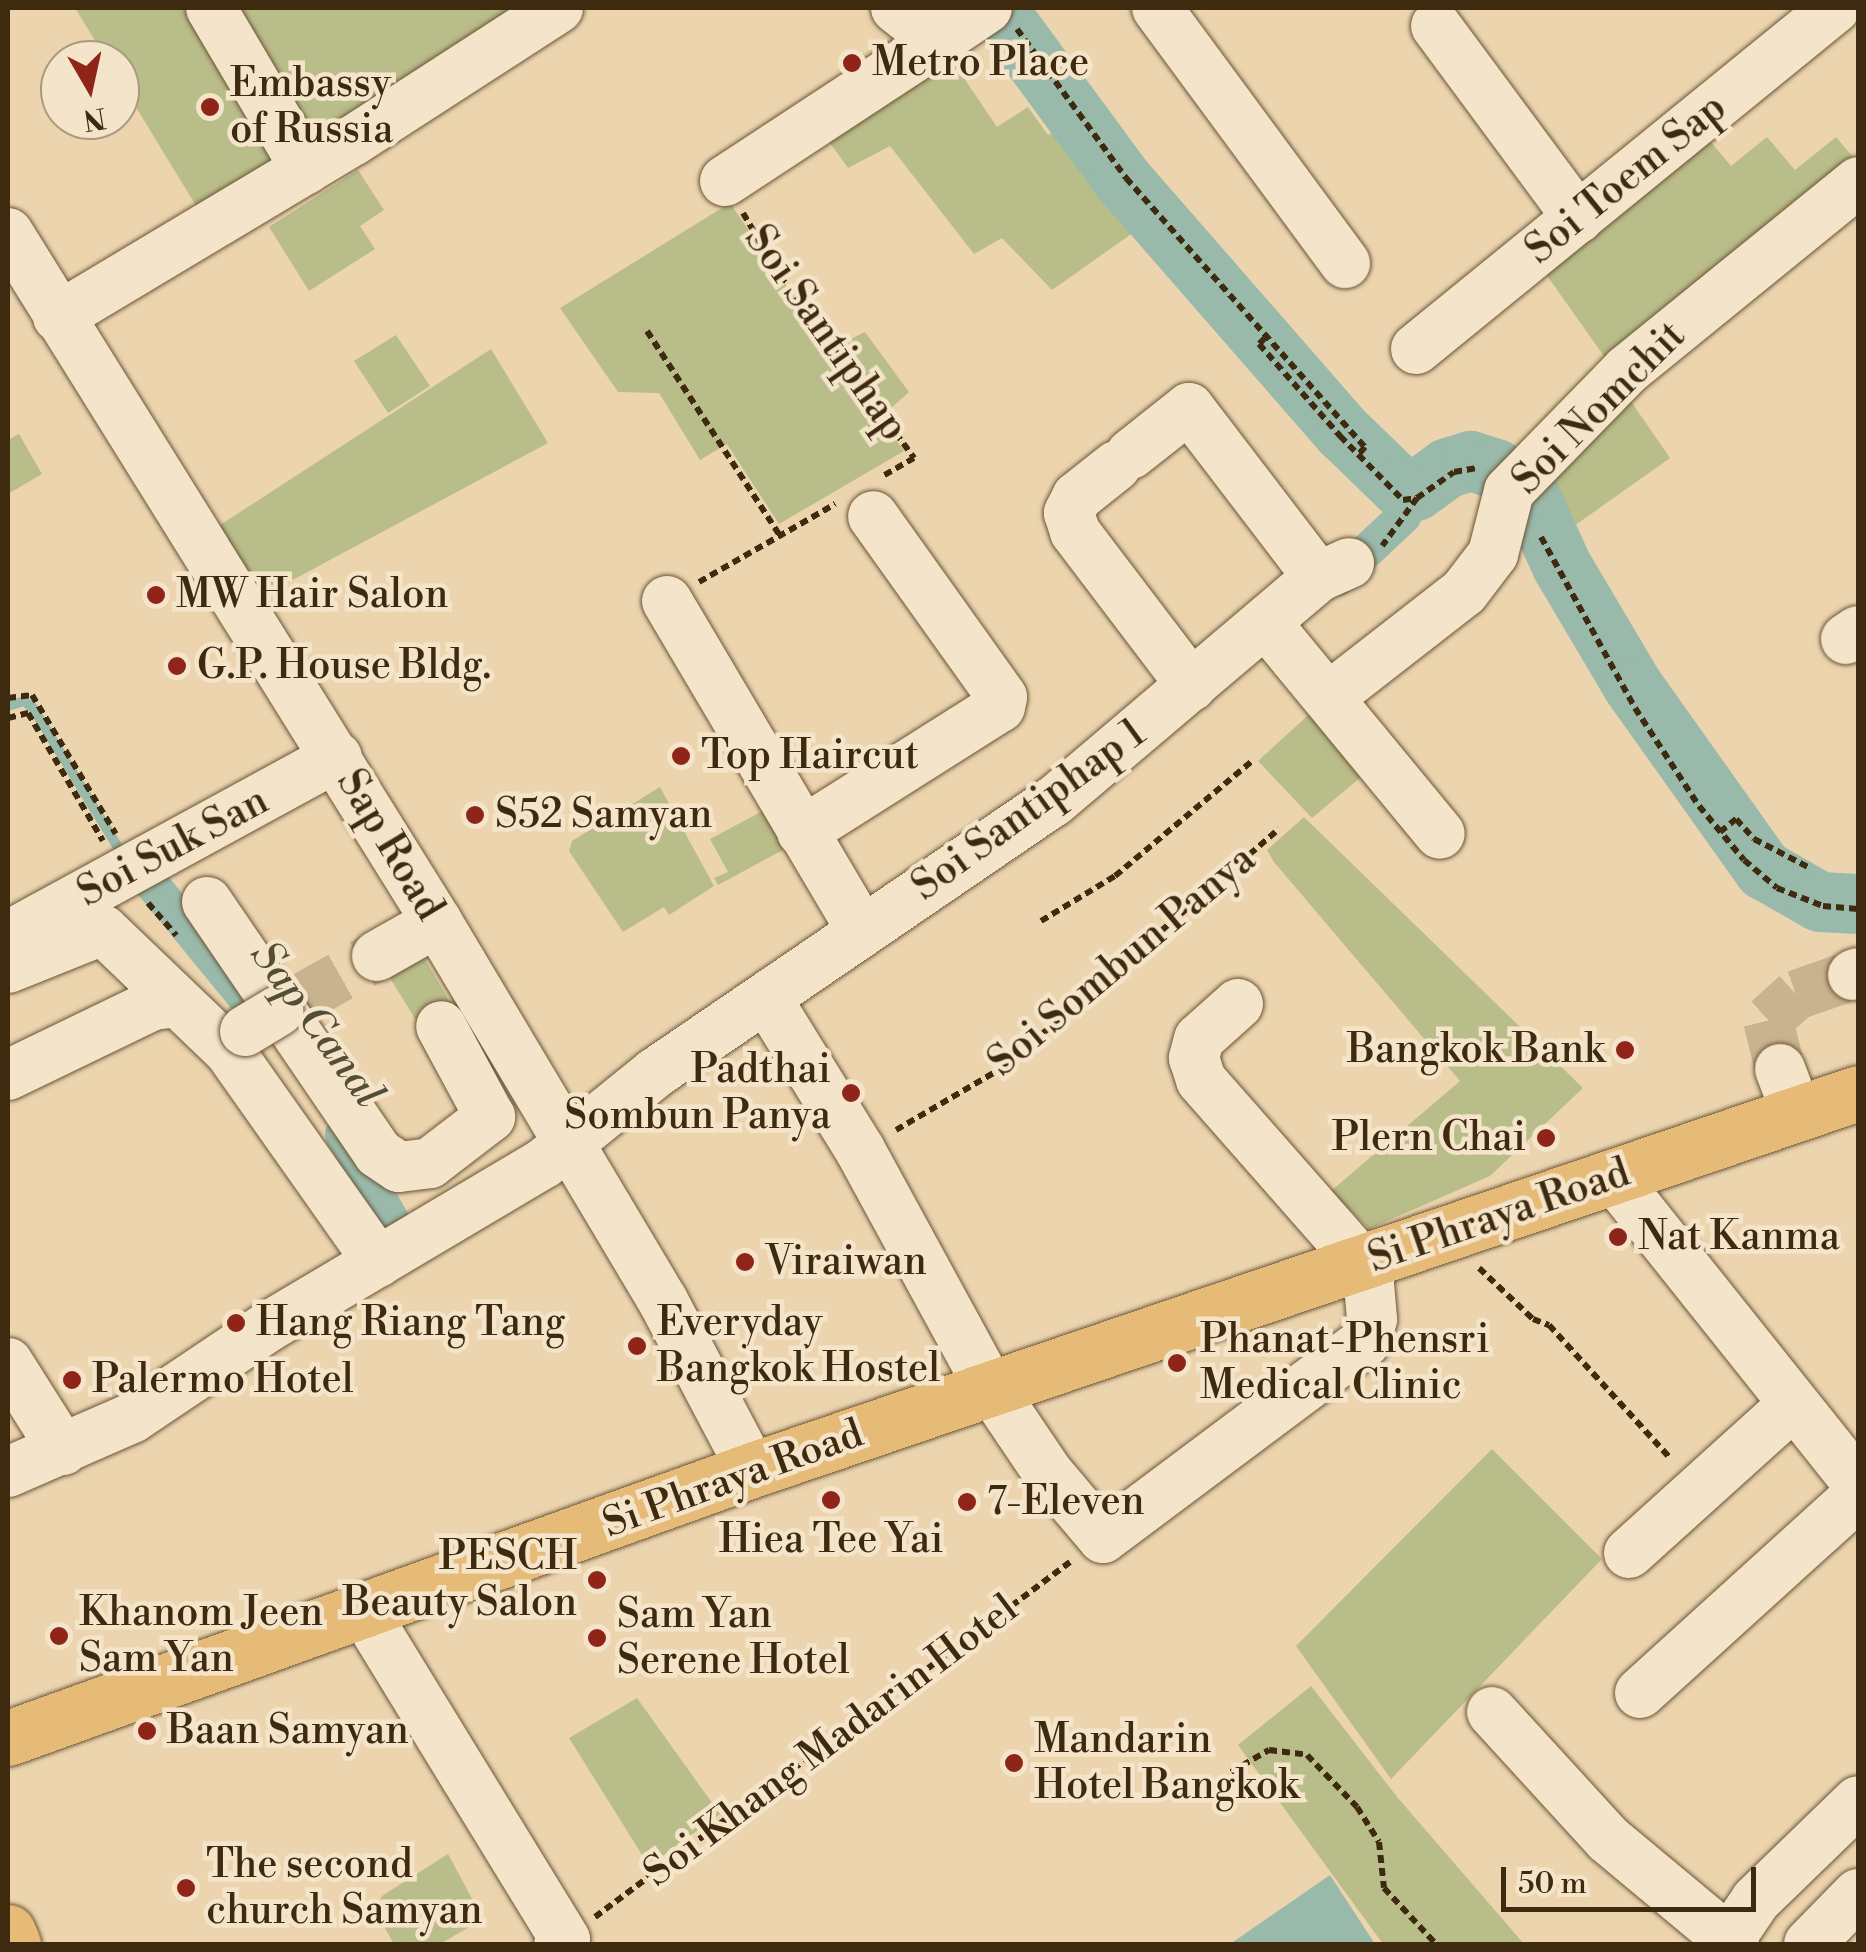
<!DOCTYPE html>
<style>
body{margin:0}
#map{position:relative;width:1866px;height:1952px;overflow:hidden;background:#ecd5ae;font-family:"Libre Bodoni",serif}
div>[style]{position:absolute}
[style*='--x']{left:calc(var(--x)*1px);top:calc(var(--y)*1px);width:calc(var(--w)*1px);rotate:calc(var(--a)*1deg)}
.green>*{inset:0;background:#b9bd89}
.water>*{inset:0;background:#99b9aa}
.stream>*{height:10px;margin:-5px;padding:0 5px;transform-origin:5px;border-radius:5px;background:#99b9aa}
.canal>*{height:35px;margin:-17.5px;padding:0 17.5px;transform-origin:17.5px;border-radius:17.5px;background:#99b9aa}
.river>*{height:60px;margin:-30px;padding:0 30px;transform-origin:30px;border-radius:30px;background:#99b9aa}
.minor-tunnel>*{height:50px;margin-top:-25px;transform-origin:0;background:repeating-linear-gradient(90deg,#c9b38e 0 50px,transparent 0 75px)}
.path>*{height:6px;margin-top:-3px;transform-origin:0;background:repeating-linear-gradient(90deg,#3e2a0f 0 8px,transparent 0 13px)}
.roads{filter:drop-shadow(0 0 2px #6a5537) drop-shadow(0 0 2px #6a5537)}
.minor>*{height:50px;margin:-25px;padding:0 25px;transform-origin:25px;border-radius:25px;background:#f3e4ca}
.major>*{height:55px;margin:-27.5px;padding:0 27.5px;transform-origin:27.5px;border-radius:27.5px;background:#e6ba77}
.bridges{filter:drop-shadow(0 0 2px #6a5537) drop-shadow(0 0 2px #6a5537)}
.minor-bridge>*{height:50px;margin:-25px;padding:0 25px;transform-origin:25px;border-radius:25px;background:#f3e4ca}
.dots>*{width:28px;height:28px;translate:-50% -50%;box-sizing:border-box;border:5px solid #f3e4ca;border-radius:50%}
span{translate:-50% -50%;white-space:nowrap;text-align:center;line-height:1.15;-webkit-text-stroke:9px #f3e4ca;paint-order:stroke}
.poi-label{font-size:40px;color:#3e2a0f}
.left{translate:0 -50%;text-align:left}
.right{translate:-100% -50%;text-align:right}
.street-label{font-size:40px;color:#3e2a0f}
.water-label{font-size:42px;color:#554e36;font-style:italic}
.frame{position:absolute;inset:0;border:10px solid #3e2a0f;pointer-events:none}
.north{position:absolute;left:40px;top:40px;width:100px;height:100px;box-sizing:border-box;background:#f3e4ca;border:2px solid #ab9a7f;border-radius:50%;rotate:171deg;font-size:28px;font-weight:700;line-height:40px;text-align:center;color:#3e2a0f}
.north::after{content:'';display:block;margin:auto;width:35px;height:45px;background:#8f2418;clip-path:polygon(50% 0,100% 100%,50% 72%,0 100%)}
.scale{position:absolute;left:1501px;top:1867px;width:255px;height:45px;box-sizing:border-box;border:5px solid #3e2a0f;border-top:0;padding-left:12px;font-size:30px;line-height:35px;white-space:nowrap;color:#3e2a0f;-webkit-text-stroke:8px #f3e4ca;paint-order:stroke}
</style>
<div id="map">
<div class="green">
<div style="clip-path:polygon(75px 8px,531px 8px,201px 214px,120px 81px,120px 60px,107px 60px)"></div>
<div style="clip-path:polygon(943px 47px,997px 127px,1028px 107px,1048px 135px,1065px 124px,1144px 225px,1052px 290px,1002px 238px,974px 254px,890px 146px,848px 168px,819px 128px)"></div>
<div style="clip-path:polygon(1705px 135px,1731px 166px,1767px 137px,1795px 170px,1836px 137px,1858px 163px,1611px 366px,1538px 263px)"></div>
<div style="clip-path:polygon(358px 170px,384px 210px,360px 226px,375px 249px,309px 291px,269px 227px)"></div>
<div style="clip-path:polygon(730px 203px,830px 349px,865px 332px,909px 392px,880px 418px,904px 451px,779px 524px,727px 444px,700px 460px,659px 393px,618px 392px,560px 308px)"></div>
<div style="clip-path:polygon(396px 335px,430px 386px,388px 413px,354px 361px)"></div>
<div style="clip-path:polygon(491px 349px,548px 443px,259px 598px,217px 527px)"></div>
<div style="clip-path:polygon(1619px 384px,1670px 458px,1560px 536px,1530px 489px)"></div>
<div style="clip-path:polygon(19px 434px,42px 474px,8px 494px,8px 440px)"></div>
<div style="clip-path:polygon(1317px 707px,1367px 772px,1312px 818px,1258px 761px)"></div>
<div style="clip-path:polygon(660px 787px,714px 886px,669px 915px,664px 907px,623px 932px,569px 851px,572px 841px)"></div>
<div style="clip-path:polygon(768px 808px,796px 843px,718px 885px,714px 878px,728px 872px,710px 839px)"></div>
<div style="clip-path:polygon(1304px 817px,1583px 1088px,1490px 1176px,1369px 1229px,1331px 1191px,1460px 1081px,1274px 862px,1267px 850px)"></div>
<div style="clip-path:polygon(414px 941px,453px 1007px,420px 1027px,379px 960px)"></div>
<div style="clip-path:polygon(1492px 1449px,1602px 1559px,1391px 1779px,1296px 1646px)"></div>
<div style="clip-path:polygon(1311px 1686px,1398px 1798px,1524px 1944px,1383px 1944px,1238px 1745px)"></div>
<div style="clip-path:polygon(637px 1698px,720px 1814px,649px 1866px,569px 1738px)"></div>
<div style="clip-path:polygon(448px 1854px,483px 1919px,440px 1944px,394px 1944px,375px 1911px,382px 1896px)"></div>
</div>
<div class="water">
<div style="clip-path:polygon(1330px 1875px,1375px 1944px,1230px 1944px)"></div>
</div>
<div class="stream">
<div style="--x:8;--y:706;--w:17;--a:-17"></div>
<div style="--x:24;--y:701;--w:11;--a:38"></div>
<div style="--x:33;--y:708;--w:175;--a:58.6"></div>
</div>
<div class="canal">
<div style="--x:1336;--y:579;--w:93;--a:-43.3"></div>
<div style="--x:147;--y:878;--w:171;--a:50.7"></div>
<div style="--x:342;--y:1134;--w:114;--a:60.1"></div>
</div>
<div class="river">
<div style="--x:982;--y:8;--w:20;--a:18"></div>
<div style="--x:1001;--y:14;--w:206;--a:53.7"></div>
<div style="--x:1123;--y:180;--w:336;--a:48.9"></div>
<div style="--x:1344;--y:433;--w:79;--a:44"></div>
<div style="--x:1401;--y:488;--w:15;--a:11"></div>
<div style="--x:1416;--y:491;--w:39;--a:-36"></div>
<div style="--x:1448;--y:468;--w:24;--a:-17"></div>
<div style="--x:1471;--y:461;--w:26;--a:18"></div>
<div style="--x:1496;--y:469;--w:48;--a:40.7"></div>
<div style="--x:1532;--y:500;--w:72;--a:65.6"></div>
<div style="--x:1562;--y:566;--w:139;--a:59.4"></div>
<div style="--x:1633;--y:686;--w:226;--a:54.6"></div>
<div style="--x:1764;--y:870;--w:64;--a:29.7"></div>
<div style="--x:1820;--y:902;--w:38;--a:3"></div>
</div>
<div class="minor-tunnel">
<div style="--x:297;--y:1001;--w:92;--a:-29.4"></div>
<div style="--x:1780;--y:1069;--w:50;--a:-103.8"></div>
<div style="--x:1768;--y:1020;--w:38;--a:-42"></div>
<div style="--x:1796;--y:995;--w:60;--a:-19.3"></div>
</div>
<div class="path">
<div style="--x:1017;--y:29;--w:185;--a:53.8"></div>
<div style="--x:1126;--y:178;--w:360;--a:48.4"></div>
<div style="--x:1365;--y:447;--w:9;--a:131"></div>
<div style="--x:743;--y:213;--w:73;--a:59.6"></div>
<div style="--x:780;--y:276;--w:226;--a:53.6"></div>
<div style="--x:914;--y:458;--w:38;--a:150"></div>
<div style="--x:647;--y:331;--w:244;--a:57"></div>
<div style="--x:1265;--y:338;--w:8;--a:135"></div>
<div style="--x:1259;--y:344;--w:123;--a:48.6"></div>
<div style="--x:1340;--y:436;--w:90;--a:45.5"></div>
<div style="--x:1403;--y:500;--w:14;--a:-8"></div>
<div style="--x:1417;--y:498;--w:59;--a:126.1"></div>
<div style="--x:1417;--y:498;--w:45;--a:-35.1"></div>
<div style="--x:1454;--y:472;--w:23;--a:-10"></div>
<div style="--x:1541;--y:537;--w:195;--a:61.2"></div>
<div style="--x:1635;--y:708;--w:117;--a:56.9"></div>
<div style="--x:1699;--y:806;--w:70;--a:50.2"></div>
<div style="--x:1744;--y:860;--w:43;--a:40.3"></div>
<div style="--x:1777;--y:888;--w:49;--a:21.4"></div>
<div style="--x:1823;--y:906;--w:35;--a:5"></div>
<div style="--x:699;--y:582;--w:157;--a:-29.8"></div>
<div style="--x:8;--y:698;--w:24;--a:-7"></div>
<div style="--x:32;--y:695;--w:162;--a:58.9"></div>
<div style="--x:8;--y:718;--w:21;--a:-14"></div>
<div style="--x:28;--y:713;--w:148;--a:59.6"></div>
<div style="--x:1720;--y:832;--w:21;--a:-39"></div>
<div style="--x:1736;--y:819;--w:27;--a:48"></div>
<div style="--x:1754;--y:839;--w:61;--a:27.4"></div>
<div style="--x:148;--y:903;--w:43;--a:48.8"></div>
<div style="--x:1041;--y:921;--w:87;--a:-31.3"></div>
<div style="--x:1115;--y:876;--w:179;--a:-40"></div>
<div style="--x:896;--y:1130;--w:125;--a:-30.3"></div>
<div style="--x:1004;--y:1067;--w:364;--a:-40.9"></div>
<div style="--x:1479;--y:1268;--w:74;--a:43.4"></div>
<div style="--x:1533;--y:1319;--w:17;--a:21"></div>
<div style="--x:1549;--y:1325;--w:181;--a:47.7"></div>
<div style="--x:1231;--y:1772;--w:44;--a:-30.1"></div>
<div style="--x:1269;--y:1750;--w:38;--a:7"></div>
<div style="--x:1307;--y:1755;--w:72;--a:46.1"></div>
<div style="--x:1357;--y:1807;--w:41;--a:57.8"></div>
<div style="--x:1379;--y:1842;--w:46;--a:83.8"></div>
<div style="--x:1384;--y:1888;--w:76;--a:47.1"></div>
<div style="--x:595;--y:1917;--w:593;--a:-36.77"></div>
</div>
<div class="roads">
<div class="minor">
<div style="--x:211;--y:8;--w:187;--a:59.5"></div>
<div style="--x:896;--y:8;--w:53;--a:38.2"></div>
<div style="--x:938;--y:41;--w:59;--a:-34"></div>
<div style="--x:1157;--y:8;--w:317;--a:53.6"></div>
<div style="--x:1436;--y:26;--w:239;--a:53.5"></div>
<div style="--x:725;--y:181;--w:255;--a:-33.3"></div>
<div style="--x:8;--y:233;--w:812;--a:58.09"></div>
<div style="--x:437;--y:922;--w:441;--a:59.2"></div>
<div style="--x:663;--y:1301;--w:191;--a:62.2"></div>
<div style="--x:58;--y:317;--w:345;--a:-30.9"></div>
<div style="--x:354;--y:140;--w:243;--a:-32.9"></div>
<div style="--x:1416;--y:349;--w:540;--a:-39.14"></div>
<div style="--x:1131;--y:454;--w:74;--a:-38.4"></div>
<div style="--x:1189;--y:408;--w:213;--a:52.6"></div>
<div style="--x:1116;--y:466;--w:50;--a:141.5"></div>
<div style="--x:1077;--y:497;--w:18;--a:117"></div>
<div style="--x:1069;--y:513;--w:20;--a:72"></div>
<div style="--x:1075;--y:532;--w:193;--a:52.8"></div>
<div style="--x:667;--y:601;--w:383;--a:59.4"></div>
<div style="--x:1266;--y:623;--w:273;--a:50.5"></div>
<div style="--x:1846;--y:639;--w:14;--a:-34"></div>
<div style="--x:1329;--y:697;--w:171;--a:-37.9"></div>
<div style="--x:1464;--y:592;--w:48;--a:-52.7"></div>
<div style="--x:1493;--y:554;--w:65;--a:-75.7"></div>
<div style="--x:1509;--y:491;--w:169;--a:-45.7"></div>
<div style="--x:1627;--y:370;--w:298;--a:-39.1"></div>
<div style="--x:802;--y:832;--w:234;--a:-32.3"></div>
<div style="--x:1000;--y:707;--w:10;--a:-79"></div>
<div style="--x:1002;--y:697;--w:222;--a:-125.5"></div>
<div style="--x:207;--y:902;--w:304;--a:55.7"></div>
<div style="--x:378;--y:1153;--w:25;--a:34"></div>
<div style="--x:399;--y:1167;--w:31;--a:-7"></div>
<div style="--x:430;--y:1163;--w:76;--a:-37.5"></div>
<div style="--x:490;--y:1117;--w:103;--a:-118.3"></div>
<div style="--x:12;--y:934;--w:370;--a:-28.6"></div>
<div style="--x:377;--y:956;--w:69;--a:-29.5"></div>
<div style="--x:8;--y:968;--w:102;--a:-21.8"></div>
<div style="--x:103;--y:930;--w:176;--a:43.8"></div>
<div style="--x:230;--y:1052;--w:257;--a:54.8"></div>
<div style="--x:1853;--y:975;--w:5;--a:-22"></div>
<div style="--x:768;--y:1001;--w:175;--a:58.3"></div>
<div style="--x:860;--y:1150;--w:263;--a:61.4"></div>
<div style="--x:986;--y:1381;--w:111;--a:56"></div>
<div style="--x:1048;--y:1473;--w:85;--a:49.8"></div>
<div style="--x:1103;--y:1538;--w:327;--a:-36.8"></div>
<div style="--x:1365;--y:1342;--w:24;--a:-73"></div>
<div style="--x:1372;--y:1319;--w:58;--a:-94.9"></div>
<div style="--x:1238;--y:1004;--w:52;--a:138.1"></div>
<div style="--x:1199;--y:1039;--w:20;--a:105"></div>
<div style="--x:1194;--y:1058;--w:23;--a:72"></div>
<div style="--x:1201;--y:1080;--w:242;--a:48.7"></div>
<div style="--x:1780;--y:1069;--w:48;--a:69.3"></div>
<div style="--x:8;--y:1075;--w:161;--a:-25.8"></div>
<div style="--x:153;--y:1005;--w:23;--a:-7"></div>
<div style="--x:1614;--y:1178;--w:391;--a:51.4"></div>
<div style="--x:8;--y:1363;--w:103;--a:57.7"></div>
<div style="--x:8;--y:1472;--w:135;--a:-23.5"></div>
<div style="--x:132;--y:1418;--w:167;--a:-33.8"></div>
<div style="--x:271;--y:1325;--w:317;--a:-30.7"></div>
<div style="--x:544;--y:1163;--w:143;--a:-39"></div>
<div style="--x:655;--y:1073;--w:482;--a:-34.3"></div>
<div style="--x:1053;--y:802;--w:348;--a:-40.3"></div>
<div style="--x:1318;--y:577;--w:34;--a:-24"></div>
<div style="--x:1629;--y:1553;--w:221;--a:-42.1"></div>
<div style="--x:365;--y:1613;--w:383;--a:58.5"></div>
<div style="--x:565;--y:1940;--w:7;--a:146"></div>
<div style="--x:1640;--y:1693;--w:294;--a:-42.2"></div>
<div style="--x:1492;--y:1712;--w:172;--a:47.6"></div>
<div style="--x:1608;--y:1839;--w:164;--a:39.8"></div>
<div style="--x:1729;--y:1940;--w:48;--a:-56"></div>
<div style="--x:1756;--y:1900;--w:142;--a:-44.1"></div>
<div style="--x:1809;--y:1944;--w:70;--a:-45.6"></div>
</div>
<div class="major">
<div style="--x:8;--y:1738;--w:791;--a:-19.81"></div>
<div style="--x:752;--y:1470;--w:1168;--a:-18.82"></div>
<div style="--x:8;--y:1932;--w:13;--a:67"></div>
</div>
</div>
<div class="bridges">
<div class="minor-bridge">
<div style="--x:245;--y:1031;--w:39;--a:-31"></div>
</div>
</div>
<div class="dots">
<div style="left:852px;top:63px;background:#8f2418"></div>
<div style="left:210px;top:107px;background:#8f2418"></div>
<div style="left:156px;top:595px;background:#8f2418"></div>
<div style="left:177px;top:666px;background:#8f2418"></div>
<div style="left:681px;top:756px;background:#8f2418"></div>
<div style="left:475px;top:815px;background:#8f2418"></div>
<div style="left:1625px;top:1050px;background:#8f2418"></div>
<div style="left:851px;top:1093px;background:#8f2418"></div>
<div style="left:1546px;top:1138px;background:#8f2418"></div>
<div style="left:1618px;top:1237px;background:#8f2418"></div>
<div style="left:745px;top:1262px;background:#8f2418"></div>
<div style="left:236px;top:1323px;background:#8f2418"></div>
<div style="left:637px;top:1346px;background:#8f2418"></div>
<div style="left:1177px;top:1363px;background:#8f2418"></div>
<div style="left:72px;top:1380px;background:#8f2418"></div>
<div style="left:831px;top:1500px;background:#8f2418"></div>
<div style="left:967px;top:1502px;background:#8f2418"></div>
<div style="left:597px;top:1580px;background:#8f2418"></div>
<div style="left:59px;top:1636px;background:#8f2418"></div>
<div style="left:597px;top:1638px;background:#8f2418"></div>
<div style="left:147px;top:1731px;background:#8f2418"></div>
<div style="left:1014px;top:1763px;background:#8f2418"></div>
<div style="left:186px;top:1888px;background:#8f2418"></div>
</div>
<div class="poi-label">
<span class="left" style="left:872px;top:63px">Metro Place</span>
<span class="left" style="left:230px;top:107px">Embassy<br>of Russia</span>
<span class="left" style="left:176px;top:595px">MW Hair Salon</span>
<span class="left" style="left:197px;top:666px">G.P. House Bldg.</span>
<span class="left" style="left:701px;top:756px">Top Haircut</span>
<span class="left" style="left:495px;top:815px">S52 Samyan</span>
<span class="right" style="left:1605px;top:1050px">Bangkok Bank</span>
<span class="right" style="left:831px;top:1093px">Padthai<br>Sombun Panya</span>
<span class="right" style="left:1526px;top:1138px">Plern Chai</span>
<span class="left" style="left:1638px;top:1237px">Nat Kanma</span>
<span class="left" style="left:765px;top:1262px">Viraiwan</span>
<span class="left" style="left:256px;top:1323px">Hang Riang Tang</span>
<span class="left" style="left:657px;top:1346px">Everyday<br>Bangkok Hostel</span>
<span class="left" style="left:1200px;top:1363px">Phanat-Phensri<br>Medical Clinic</span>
<span class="left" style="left:92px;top:1380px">Palermo Hotel</span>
<span class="left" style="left:987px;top:1502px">7-Eleven</span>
<span style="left:831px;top:1540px">Hiea Tee Yai</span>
<span class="right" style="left:577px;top:1580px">PESCH<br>Beauty Salon</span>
<span class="left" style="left:79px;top:1636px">Khanom Jeen<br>Sam Yan</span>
<span class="left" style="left:617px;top:1638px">Sam Yan<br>Serene Hotel</span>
<span class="left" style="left:167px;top:1731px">Baan Samyan</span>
<span class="left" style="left:1034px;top:1763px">Mandarin<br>Hotel Bangkok</span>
<span class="left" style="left:206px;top:1888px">The second<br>church Samyan</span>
</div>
<div class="street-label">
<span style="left:1626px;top:179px;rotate:-39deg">Soi Toem Sap</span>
<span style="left:826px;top:333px;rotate:55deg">Soi Santiphap</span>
<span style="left:1599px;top:408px;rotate:-45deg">Soi Nomchit</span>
<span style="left:1029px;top:810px;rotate:-36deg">Soi Santiphap 1</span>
<span style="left:390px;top:845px;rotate:59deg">Sap Road</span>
<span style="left:173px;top:847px;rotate:-28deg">Soi Suk San</span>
<span style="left:1122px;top:961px;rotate:-40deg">Soi Sombun Panya</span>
<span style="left:1499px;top:1216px;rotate:-19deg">Si Phraya Road</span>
<span style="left:733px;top:1479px;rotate:-20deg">Si Phraya Road</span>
<span style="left:831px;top:1741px;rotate:-37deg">Soi Khang Madarin Hotel</span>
</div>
<div class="water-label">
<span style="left:316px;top:1025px;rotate:54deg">Sap Canal</span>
</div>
<div class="frame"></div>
<div class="north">N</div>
<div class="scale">50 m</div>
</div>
